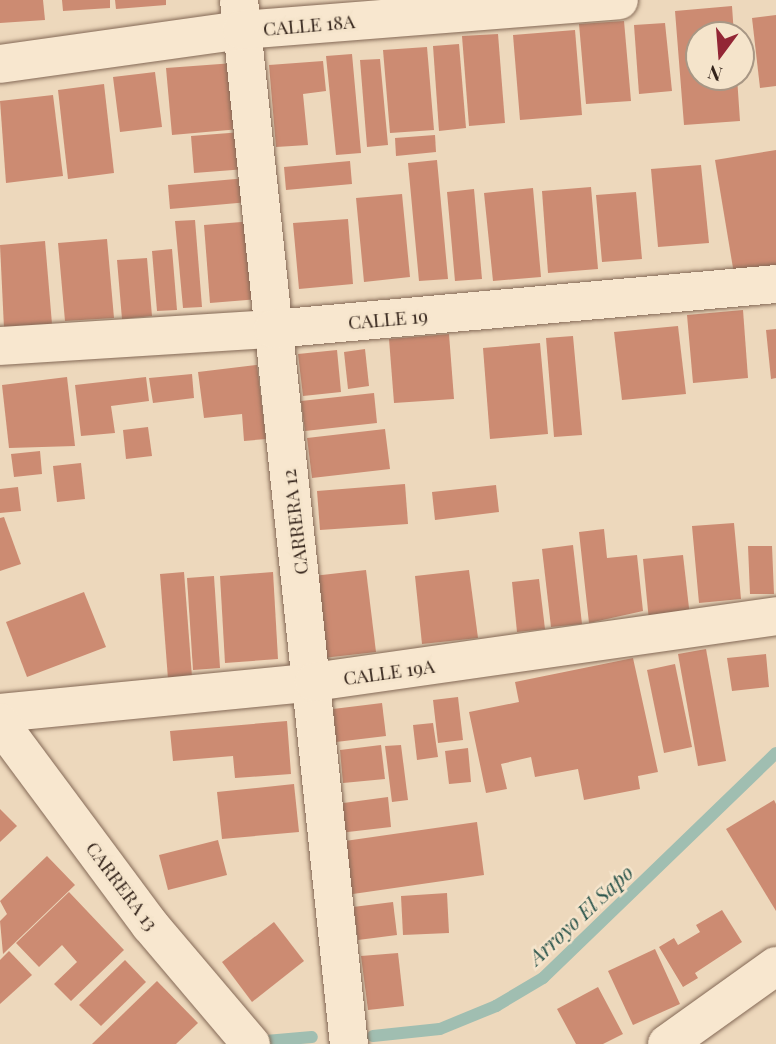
<!DOCTYPE html>
<style>
body{margin:0}
#map{position:relative;width:776px;height:1044px;overflow:hidden;background:#edd8bc;font-family:"Playfair Display",serif}
div>[style]{position:absolute}
[style*='--x']{left:calc(var(--x)*1px);top:calc(var(--y)*1px);width:calc(var(--w)*1px);rotate:calc(var(--a)*1deg)}
.stream>*{height:12px;margin:-6px;padding:0 6px;transform-origin:6px;border-radius:6px;background:#a0beb1}
.building>*{inset:0;background:#cc8b72}
.roads{filter:drop-shadow(0 0 2px #846956) drop-shadow(0 0 2px #846956)}
.street>*{height:38px;margin:-19px;padding:0 19px;transform-origin:19px;border-radius:19px;background:#f8e7cf}
.secondary>*{height:38px;margin:-19px;padding:0 19px;transform-origin:19px;border-radius:19px;background:#f8e7cf}
span{translate:-50% -50%;white-space:nowrap;text-align:center;line-height:1.15;-webkit-text-stroke:5px #f5e4cb;paint-order:stroke}
.street-label{font-size:19px;color:#34241b}
.water-label{font-size:21px;color:#2a544b;font-style:italic}
.north{position:absolute;left:685px;top:21px;width:70px;height:70px;box-sizing:border-box;background:#f5e4cb;border:2px solid #a89785;border-radius:50%;rotate:196deg;font-size:19px;font-weight:700;line-height:28px;text-align:center;color:#34241b}
.north::after{content:'';display:block;margin:auto;width:24px;height:32px;background:#932635;clip-path:polygon(50% 0,100% 100%,50% 72%,0 100%)}
</style>
<div id="map">
<div class="stream">
<div style="--x:373;--y:1036;--w:67;--a:-6"></div>
<div style="--x:440;--y:1029;--w:61;--a:-22.3"></div>
<div style="--x:496;--y:1006;--w:55;--a:-30.8"></div>
<div style="--x:543;--y:978;--w:324;--a:-44"></div>
<div style="--x:253;--y:1042;--w:59;--a:-4.8"></div>
</div>
<div class="building">
<div style="clip-path:polygon(0 0,43px 0,45px 20px,0 23px)"></div>
<div style="clip-path:polygon(62px 0,110px 0,110px 8px,63px 11px)"></div>
<div style="clip-path:polygon(115px 0,166px 0,166px 5px,116px 9px)"></div>
<div style="clip-path:polygon(732px 6px,734px 35px,699px 35px,699px 77px,737px 77px,740px 121px,684px 125px,675px 11px)"></div>
<div style="clip-path:polygon(776px 15px,776px 86px,760px 88px,752px 18px)"></div>
<div style="clip-path:polygon(624px 21px,631px 101px,586px 104px,579px 24px)"></div>
<div style="clip-path:polygon(665px 23px,672px 91px,639px 94px,634px 25px)"></div>
<div style="clip-path:polygon(575px 30px,582px 115px,520px 120px,513px 35px)"></div>
<div style="clip-path:polygon(498px 34px,505px 123px,469px 126px,462px 36px)"></div>
<div style="clip-path:polygon(459px 44px,466px 128px,439px 131px,433px 46px)"></div>
<div style="clip-path:polygon(427px 47px,434px 130px,390px 133px,383px 50px)"></div>
<div style="clip-path:polygon(352px 54px,361px 153px,336px 155px,326px 56px)"></div>
<div style="clip-path:polygon(380px 59px,388px 145px,367px 147px,360px 60px)"></div>
<div style="clip-path:polygon(323px 61px,326px 91px,303px 94px,308px 145px,276px 147px,269px 65px)"></div>
<div style="clip-path:polygon(234px 63px,240px 129px,172px 135px,166px 68px)"></div>
<div style="clip-path:polygon(155px 72px,162px 127px,120px 132px,113px 77px)"></div>
<div style="clip-path:polygon(104px 84px,114px 173px,68px 179px,58px 90px)"></div>
<div style="clip-path:polygon(53px 95px,63px 176px,6px 183px,0 101px)"></div>
<div style="clip-path:polygon(242px 132px,246px 169px,194px 173px,191px 136px)"></div>
<div style="clip-path:polygon(435px 135px,436px 152px,396px 156px,395px 138px)"></div>
<div style="clip-path:polygon(776px 150px,776px 267px,734px 274px,715px 160px)"></div>
<div style="clip-path:polygon(437px 160px,448px 279px,419px 281px,408px 163px)"></div>
<div style="clip-path:polygon(350px 161px,352px 184px,286px 190px,284px 167px)"></div>
<div style="clip-path:polygon(701px 165px,709px 243px,658px 247px,651px 169px)"></div>
<div style="clip-path:polygon(247px 178px,249px 202px,170px 209px,168px 185px)"></div>
<div style="clip-path:polygon(591px 187px,598px 269px,548px 273px,542px 191px)"></div>
<div style="clip-path:polygon(533px 188px,541px 277px,493px 281px,484px 193px)"></div>
<div style="clip-path:polygon(474px 189px,482px 279px,455px 281px,447px 192px)"></div>
<div style="clip-path:polygon(636px 192px,642px 259px,602px 262px,596px 195px)"></div>
<div style="clip-path:polygon(402px 194px,410px 277px,364px 282px,356px 198px)"></div>
<div style="clip-path:polygon(348px 219px,353px 284px,299px 289px,293px 223px)"></div>
<div style="clip-path:polygon(195px 220px,202px 307px,183px 308px,175px 221px)"></div>
<div style="clip-path:polygon(254px 221px,260px 299px,210px 303px,204px 225px)"></div>
<div style="clip-path:polygon(107px 239px,114px 318px,65px 321px,58px 243px)"></div>
<div style="clip-path:polygon(45px 241px,52px 324px,4px 328px,0 245px)"></div>
<div style="clip-path:polygon(172px 249px,177px 310px,157px 311px,152px 251px)"></div>
<div style="clip-path:polygon(147px 258px,152px 316px,122px 319px,117px 260px)"></div>
<div style="clip-path:polygon(743px 310px,748px 378px,693px 383px,687px 315px)"></div>
<div style="clip-path:polygon(678px 326px,686px 394px,622px 400px,614px 332px)"></div>
<div style="clip-path:polygon(776px 329px,776px 378px,771px 379px,766px 330px)"></div>
<div style="clip-path:polygon(449px 334px,454px 399px,394px 403px,389px 339px)"></div>
<div style="clip-path:polygon(573px 336px,582px 435px,554px 437px,546px 338px)"></div>
<div style="clip-path:polygon(540px 343px,548px 434px,490px 439px,483px 348px)"></div>
<div style="clip-path:polygon(365px 349px,369px 386px,348px 389px,344px 352px)"></div>
<div style="clip-path:polygon(337px 350px,341px 392px,303px 396px,298px 354px)"></div>
<div style="clip-path:polygon(257px 365px,266px 439px,244px 441px,242px 414px,204px 418px,198px 372px)"></div>
<div style="clip-path:polygon(192px 374px,194px 398px,153px 403px,149px 378px)"></div>
<div style="clip-path:polygon(67px 377px,75px 446px,9px 448px,2px 385px)"></div>
<div style="clip-path:polygon(146px 377px,149px 401px,111px 406px,115px 433px,81px 436px,75px 385px)"></div>
<div style="clip-path:polygon(374px 393px,377px 423px,305px 431px,301px 401px)"></div>
<div style="clip-path:polygon(148px 427px,152px 456px,126px 459px,123px 430px)"></div>
<div style="clip-path:polygon(385px 429px,390px 469px,312px 478px,307px 438px)"></div>
<div style="clip-path:polygon(40px 451px,42px 474px,14px 477px,11px 454px)"></div>
<div style="clip-path:polygon(81px 463px,85px 499px,57px 502px,53px 466px)"></div>
<div style="clip-path:polygon(405px 484px,408px 524px,320px 530px,317px 491px)"></div>
<div style="clip-path:polygon(496px 485px,499px 512px,435px 520px,432px 492px)"></div>
<div style="clip-path:polygon(18px 487px,21px 511px,0 513px,0 489px)"></div>
<div style="clip-path:polygon(4px 517px,21px 564px,0 571px,0 518px)"></div>
<div style="clip-path:polygon(734px 523px,741px 599px,699px 603px,692px 526px)"></div>
<div style="clip-path:polygon(604px 529px,607px 558px,637px 555px,643px 611px,589px 623px,579px 532px)"></div>
<div style="clip-path:polygon(573px 545px,582px 624px,551px 627px,542px 549px)"></div>
<div style="clip-path:polygon(748px 546px,772px 546px,774px 594px,750px 594px)"></div>
<div style="clip-path:polygon(683px 555px,690px 617px,649px 621px,643px 559px)"></div>
<div style="clip-path:polygon(366px 570px,376px 652px,323px 658px,313px 576px)"></div>
<div style="clip-path:polygon(469px 570px,478px 638px,422px 644px,415px 576px)"></div>
<div style="clip-path:polygon(184px 572px,192px 677px,168px 679px,160px 574px)"></div>
<div style="clip-path:polygon(273px 572px,278px 659px,225px 663px,220px 576px)"></div>
<div style="clip-path:polygon(214px 576px,220px 668px,193px 670px,187px 578px)"></div>
<div style="clip-path:polygon(539px 579px,545px 629px,517px 632px,512px 582px)"></div>
<div style="clip-path:polygon(84px 592px,106px 647px,27px 677px,6px 622px)"></div>
<div style="clip-path:polygon(706px 649px,726px 761px,698px 766px,678px 654px)"></div>
<div style="clip-path:polygon(766px 654px,769px 687px,732px 691px,727px 658px)"></div>
<div style="clip-path:polygon(633px 658px,658px 772px,638px 776px,640px 789px,584px 800px,578px 769px,535px 777px,531px 757px,501px 764px,507px 789px,486px 793px,469px 712px,519px 702px,515px 682px)"></div>
<div style="clip-path:polygon(675px 664px,692px 747px,664px 753px,647px 670px)"></div>
<div style="clip-path:polygon(458px 697px,463px 740px,438px 743px,433px 700px)"></div>
<div style="clip-path:polygon(382px 703px,386px 736px,336px 742px,333px 709px)"></div>
<div style="clip-path:polygon(287px 721px,291px 774px,235px 778px,233px 756px,173px 761px,170px 731px)"></div>
<div style="clip-path:polygon(433px 723px,438px 757px,417px 760px,413px 725px)"></div>
<div style="clip-path:polygon(381px 745px,385px 779px,343px 783px,340px 750px)"></div>
<div style="clip-path:polygon(401px 745px,408px 800px,392px 802px,385px 746px)"></div>
<div style="clip-path:polygon(468px 748px,471px 782px,449px 784px,445px 751px)"></div>
<div style="clip-path:polygon(294px 784px,299px 832px,222px 839px,217px 792px)"></div>
<div style="clip-path:polygon(388px 797px,391px 827px,339px 833px,336px 804px)"></div>
<div style="clip-path:polygon(774px 800px,776px 804px,776px 911px,726px 829px)"></div>
<div style="clip-path:polygon(0 809px,17px 826px,0 842px)"></div>
<div style="clip-path:polygon(477px 822px,484px 875px,346px 895px,338px 842px)"></div>
<div style="clip-path:polygon(218px 840px,227px 875px,168px 890px,159px 855px)"></div>
<div style="clip-path:polygon(47px 856px,75px 885px,3px 954px,0 921px,7px 914px,0 901px)"></div>
<div style="clip-path:polygon(69px 892px,124px 950px,71px 1001px,54px 984px,77px 962px,62px 945px,39px 967px,16px 943px)"></div>
<div style="clip-path:polygon(447px 893px,449px 933px,403px 935px,401px 896px)"></div>
<div style="clip-path:polygon(393px 902px,397px 935px,358px 940px,353px 907px)"></div>
<div style="clip-path:polygon(722px 910px,742px 942px,695px 973px,698px 978px,683px 987px,659px 947px,674px 938px,678px 945px,700px 932px,696px 925px)"></div>
<div style="clip-path:polygon(274px 922px,304px 961px,252px 1002px,222px 962px)"></div>
<div style="clip-path:polygon(655px 949px,680px 1004px,633px 1025px,608px 971px)"></div>
<div style="clip-path:polygon(9px 951px,32px 975px,0 1004px,0 960px)"></div>
<div style="clip-path:polygon(398px 953px,404px 1006px,368px 1010px,361px 956px)"></div>
<div style="clip-path:polygon(125px 960px,146px 982px,101px 1026px,79px 1005px)"></div>
<div style="clip-path:polygon(157px 981px,198px 1023px,176px 1044px,92px 1044px)"></div>
<div style="clip-path:polygon(598px 987px,623px 1034px,603px 1044px,576px 1044px,557px 1009px)"></div>
</div>
<div class="roads">
<div class="street">
<div style="--x:239;--y:0;--w:1050;--a:83.99"></div>
<div style="--x:0;--y:64;--w:244;--a:-8"></div>
<div style="--x:242;--y:30;--w:378;--a:-4.5"></div>
<div style="--x:0;--y:346;--w:274;--a:-3.6"></div>
<div style="--x:273;--y:329;--w:505;--a:-5.11"></div>
<div style="--x:0;--y:713;--w:316;--a:-5.6"></div>
<div style="--x:314;--y:682;--w:467;--a:-8.1"></div>
<div style="--x:667;--y:1044;--w:134;--a:-35.6"></div>
</div>
<div class="secondary">
<div style="--x:0;--y:723;--w:252;--a:53.4"></div>
<div style="--x:150;--y:925;--w:156;--a:49.7"></div>
</div>
</div>
<div class="street-label">
<span style="left:309px;top:25px;rotate:-5deg">CALLE 18A</span>
<span style="left:388px;top:319px;rotate:-5deg">CALLE 19</span>
<span style="left:295px;top:522px;rotate:-97deg">CARRERA 12</span>
<span style="left:389px;top:672px;rotate:-8deg">CALLE 19A</span>
<span style="left:122px;top:886px;rotate:53deg">CARRERA 13</span>
</div>
<div class="water-label">
<span style="left:580px;top:914px;rotate:-43deg">Arroyo El Sapo</span>
</div>
<div class="north">N</div>
</div>
